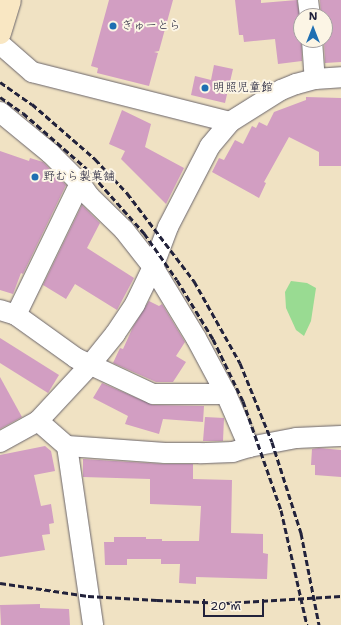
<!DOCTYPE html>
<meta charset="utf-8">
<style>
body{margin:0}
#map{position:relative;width:341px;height:625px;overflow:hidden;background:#f0e2c3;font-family:"Shantell Sans","Klee One",sans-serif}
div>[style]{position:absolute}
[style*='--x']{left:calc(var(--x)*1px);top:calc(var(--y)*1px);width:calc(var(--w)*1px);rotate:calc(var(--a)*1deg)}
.green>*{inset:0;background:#99db92}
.building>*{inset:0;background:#d29ec2}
.roads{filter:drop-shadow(0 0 1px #6a656b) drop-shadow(0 0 1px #6a656b)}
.minor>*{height:20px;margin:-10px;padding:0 10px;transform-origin:10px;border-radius:10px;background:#fff}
.secondary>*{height:22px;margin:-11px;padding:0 11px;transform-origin:11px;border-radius:11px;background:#f9e7c3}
.rail>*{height:3px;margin-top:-1.5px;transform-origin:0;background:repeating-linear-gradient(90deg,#22223b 0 6px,transparent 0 9px)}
.dots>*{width:11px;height:11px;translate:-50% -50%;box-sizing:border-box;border:2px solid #fcf5e5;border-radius:50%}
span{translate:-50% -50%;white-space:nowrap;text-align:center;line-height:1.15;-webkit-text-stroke:4px #fcf5e5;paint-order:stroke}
.poi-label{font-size:12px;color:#22223b}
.left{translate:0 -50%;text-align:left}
.north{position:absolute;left:293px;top:8px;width:40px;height:40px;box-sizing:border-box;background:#fcf5e5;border:1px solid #a5a1a1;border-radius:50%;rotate:0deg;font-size:11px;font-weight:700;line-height:16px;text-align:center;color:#22223b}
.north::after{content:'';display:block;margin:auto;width:14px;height:18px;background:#1f6fb2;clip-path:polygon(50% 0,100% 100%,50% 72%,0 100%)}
.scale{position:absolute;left:203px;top:599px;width:61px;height:18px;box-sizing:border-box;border:2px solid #22223b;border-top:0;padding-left:5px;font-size:12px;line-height:14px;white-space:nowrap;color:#22223b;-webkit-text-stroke:3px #fcf5e5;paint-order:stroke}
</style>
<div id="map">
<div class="green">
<div style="clip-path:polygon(291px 281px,307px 283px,316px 288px,311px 321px,304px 336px,296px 330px,286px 308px,285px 292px)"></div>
</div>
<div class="building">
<div style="clip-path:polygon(109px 0,173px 0,159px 51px,154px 52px,158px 53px,149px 86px,97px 73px,98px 68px,91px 66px)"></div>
<div style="clip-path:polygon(235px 0,261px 0,261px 3px,297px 0,301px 23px,302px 61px,278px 64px,275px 39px,244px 42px,243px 35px,239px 35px)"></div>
<div style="clip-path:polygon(320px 0,341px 0,341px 62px,325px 63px,324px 40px,325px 40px,325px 16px,321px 16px)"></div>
<div style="clip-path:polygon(214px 65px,233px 69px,225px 103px,191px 95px,195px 76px,211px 80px)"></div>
<div style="clip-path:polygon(306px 97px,341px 98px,341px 166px,319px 166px,319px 152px,289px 137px,264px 182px,266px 183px,259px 198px,212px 172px,219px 158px,224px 160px,235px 140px,243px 144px,252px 126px,256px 128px,259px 122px,267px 126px,274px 112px,306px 100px)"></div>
<div style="clip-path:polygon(122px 110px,151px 124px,145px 147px,184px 168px,166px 204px,121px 159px,125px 151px,109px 144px)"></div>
<div style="clip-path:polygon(0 151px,29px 161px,30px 158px,43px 162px,66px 185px,23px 274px,21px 273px,13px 294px,0 290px)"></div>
<div style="clip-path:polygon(82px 205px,100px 223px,87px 248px,134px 278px,117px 310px,75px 284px,66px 299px,43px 285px)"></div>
<div style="clip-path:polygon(149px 301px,159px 306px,162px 304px,185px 342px,176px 356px,186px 362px,173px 382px,156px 382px,113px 363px,120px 348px,123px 349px,133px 327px)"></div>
<div style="clip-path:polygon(0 338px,59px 375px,48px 393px,0 363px)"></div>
<div style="clip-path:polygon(0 377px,22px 417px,0 429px)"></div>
<div style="clip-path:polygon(102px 383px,153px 405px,204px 406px,203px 422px,163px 419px,159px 434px,125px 424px,128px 416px,93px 398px)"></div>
<div style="clip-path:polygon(205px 417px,224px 418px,223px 441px,203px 441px)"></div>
<div style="clip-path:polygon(45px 446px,51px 451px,55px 471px,34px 475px,41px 506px,51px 504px,54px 523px,49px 524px,50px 534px,42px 535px,45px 550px,0 557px,0 455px)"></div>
<div style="clip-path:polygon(319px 448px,341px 450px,341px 477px,315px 475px,315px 465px,311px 465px,312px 449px)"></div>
<div style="clip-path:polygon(83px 459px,164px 464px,193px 464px,193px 479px,232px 480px,231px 533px,263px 534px,263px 553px,268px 554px,267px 579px,196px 577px,196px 584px,179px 583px,180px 564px,161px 564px,161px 559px,127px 559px,127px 565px,105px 565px,104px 542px,114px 542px,114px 537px,146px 537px,146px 539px,162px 539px,162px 541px,199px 541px,201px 506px,150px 504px,150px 479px,83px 477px)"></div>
<div style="clip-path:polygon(40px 604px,40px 608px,69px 609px,70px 625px,1px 625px,0 605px)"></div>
</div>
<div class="roads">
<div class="minor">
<div style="--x:308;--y:0;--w:16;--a:83"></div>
<div style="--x:312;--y:40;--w:39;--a:86"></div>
<div style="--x:0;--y:44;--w:43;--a:41.2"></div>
<div style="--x:32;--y:72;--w:204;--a:14.2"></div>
<div style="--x:0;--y:112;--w:65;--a:39.4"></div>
<div style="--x:50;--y:153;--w:42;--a:45"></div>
<div style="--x:80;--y:183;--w:16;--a:55"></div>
<div style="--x:89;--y:196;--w:49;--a:44.2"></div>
<div style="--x:124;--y:230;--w:47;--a:51.9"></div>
<div style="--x:153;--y:267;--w:83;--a:58.8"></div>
<div style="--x:196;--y:338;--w:64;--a:61.8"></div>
<div style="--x:226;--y:394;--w:58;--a:66.5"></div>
<div style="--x:249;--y:447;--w:17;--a:163"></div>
<div style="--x:233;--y:452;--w:33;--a:178"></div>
<div style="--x:200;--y:453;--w:35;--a:180"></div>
<div style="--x:165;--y:453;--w:98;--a:-175.9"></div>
<div style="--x:0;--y:310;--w:17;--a:17"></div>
<div style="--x:16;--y:315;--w:74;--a:35.6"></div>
<div style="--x:76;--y:358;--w:85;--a:25.1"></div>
<div style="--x:153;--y:394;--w:73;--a:0"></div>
<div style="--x:16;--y:315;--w:147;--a:-64.1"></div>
<div style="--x:38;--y:421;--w:38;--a:41"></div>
<div style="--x:67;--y:446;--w:181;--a:81.7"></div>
<div style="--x:0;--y:442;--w:43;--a:-28.9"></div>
<div style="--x:38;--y:421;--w:76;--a:-47.1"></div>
<div style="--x:90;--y:365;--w:40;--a:-51"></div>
<div style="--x:115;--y:334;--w:36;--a:-56"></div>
<div style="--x:135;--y:304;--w:41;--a:-64.1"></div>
<div style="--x:153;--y:267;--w:43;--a:-69.4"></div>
<div style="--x:168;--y:227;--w:91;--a:-62.6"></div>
<div style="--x:210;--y:146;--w:31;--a:-50"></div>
<div style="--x:230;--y:122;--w:60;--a:-32.1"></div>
<div style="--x:281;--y:90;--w:16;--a:-22"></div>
<div style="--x:296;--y:84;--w:20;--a:-15"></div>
<div style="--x:315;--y:79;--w:26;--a:-4"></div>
<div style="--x:249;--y:447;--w:48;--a:-10.8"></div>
<div style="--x:296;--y:438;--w:45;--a:-2.5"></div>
</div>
<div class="secondary">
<div style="--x:0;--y:33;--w:34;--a:-73"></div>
</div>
</div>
<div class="rail">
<div style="--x:0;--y:82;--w:39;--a:35"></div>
<div style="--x:32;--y:104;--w:84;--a:41.1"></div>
<div style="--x:95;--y:159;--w:47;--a:46.7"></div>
<div style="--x:127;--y:193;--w:111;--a:52.7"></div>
<div style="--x:194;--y:281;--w:94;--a:60.7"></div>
<div style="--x:240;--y:363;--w:85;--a:67.9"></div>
<div style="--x:272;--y:442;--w:96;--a:72.3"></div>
<div style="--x:301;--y:533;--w:94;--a:78.9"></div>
<div style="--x:0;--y:97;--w:28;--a:35"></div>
<div style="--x:23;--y:113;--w:85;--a:41.2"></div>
<div style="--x:87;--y:169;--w:86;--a:48.3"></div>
<div style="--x:144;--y:233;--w:57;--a:54.9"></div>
<div style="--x:177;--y:280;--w:69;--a:58.6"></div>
<div style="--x:213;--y:339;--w:69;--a:64.2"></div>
<div style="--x:243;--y:401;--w:115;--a:70.8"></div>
<div style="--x:281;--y:510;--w:118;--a:77.3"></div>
<div style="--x:0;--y:583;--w:89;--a:8.4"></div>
<div style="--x:88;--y:596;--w:69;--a:3.3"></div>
<div style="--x:157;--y:600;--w:69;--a:2.5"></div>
<div style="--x:226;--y:603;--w:115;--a:-3.5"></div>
</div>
<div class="dots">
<div style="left:113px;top:26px;background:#1f6fb2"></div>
<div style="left:205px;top:88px;background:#1f6fb2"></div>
<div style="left:35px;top:177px;background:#1f6fb2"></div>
</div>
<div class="poi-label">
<span class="left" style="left:121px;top:26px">ぎゅーとら</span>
<span class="left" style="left:213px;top:88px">明照児童館</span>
<span class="left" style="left:43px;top:177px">野むら製菓舗</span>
</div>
<div class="north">N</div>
<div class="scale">20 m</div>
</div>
